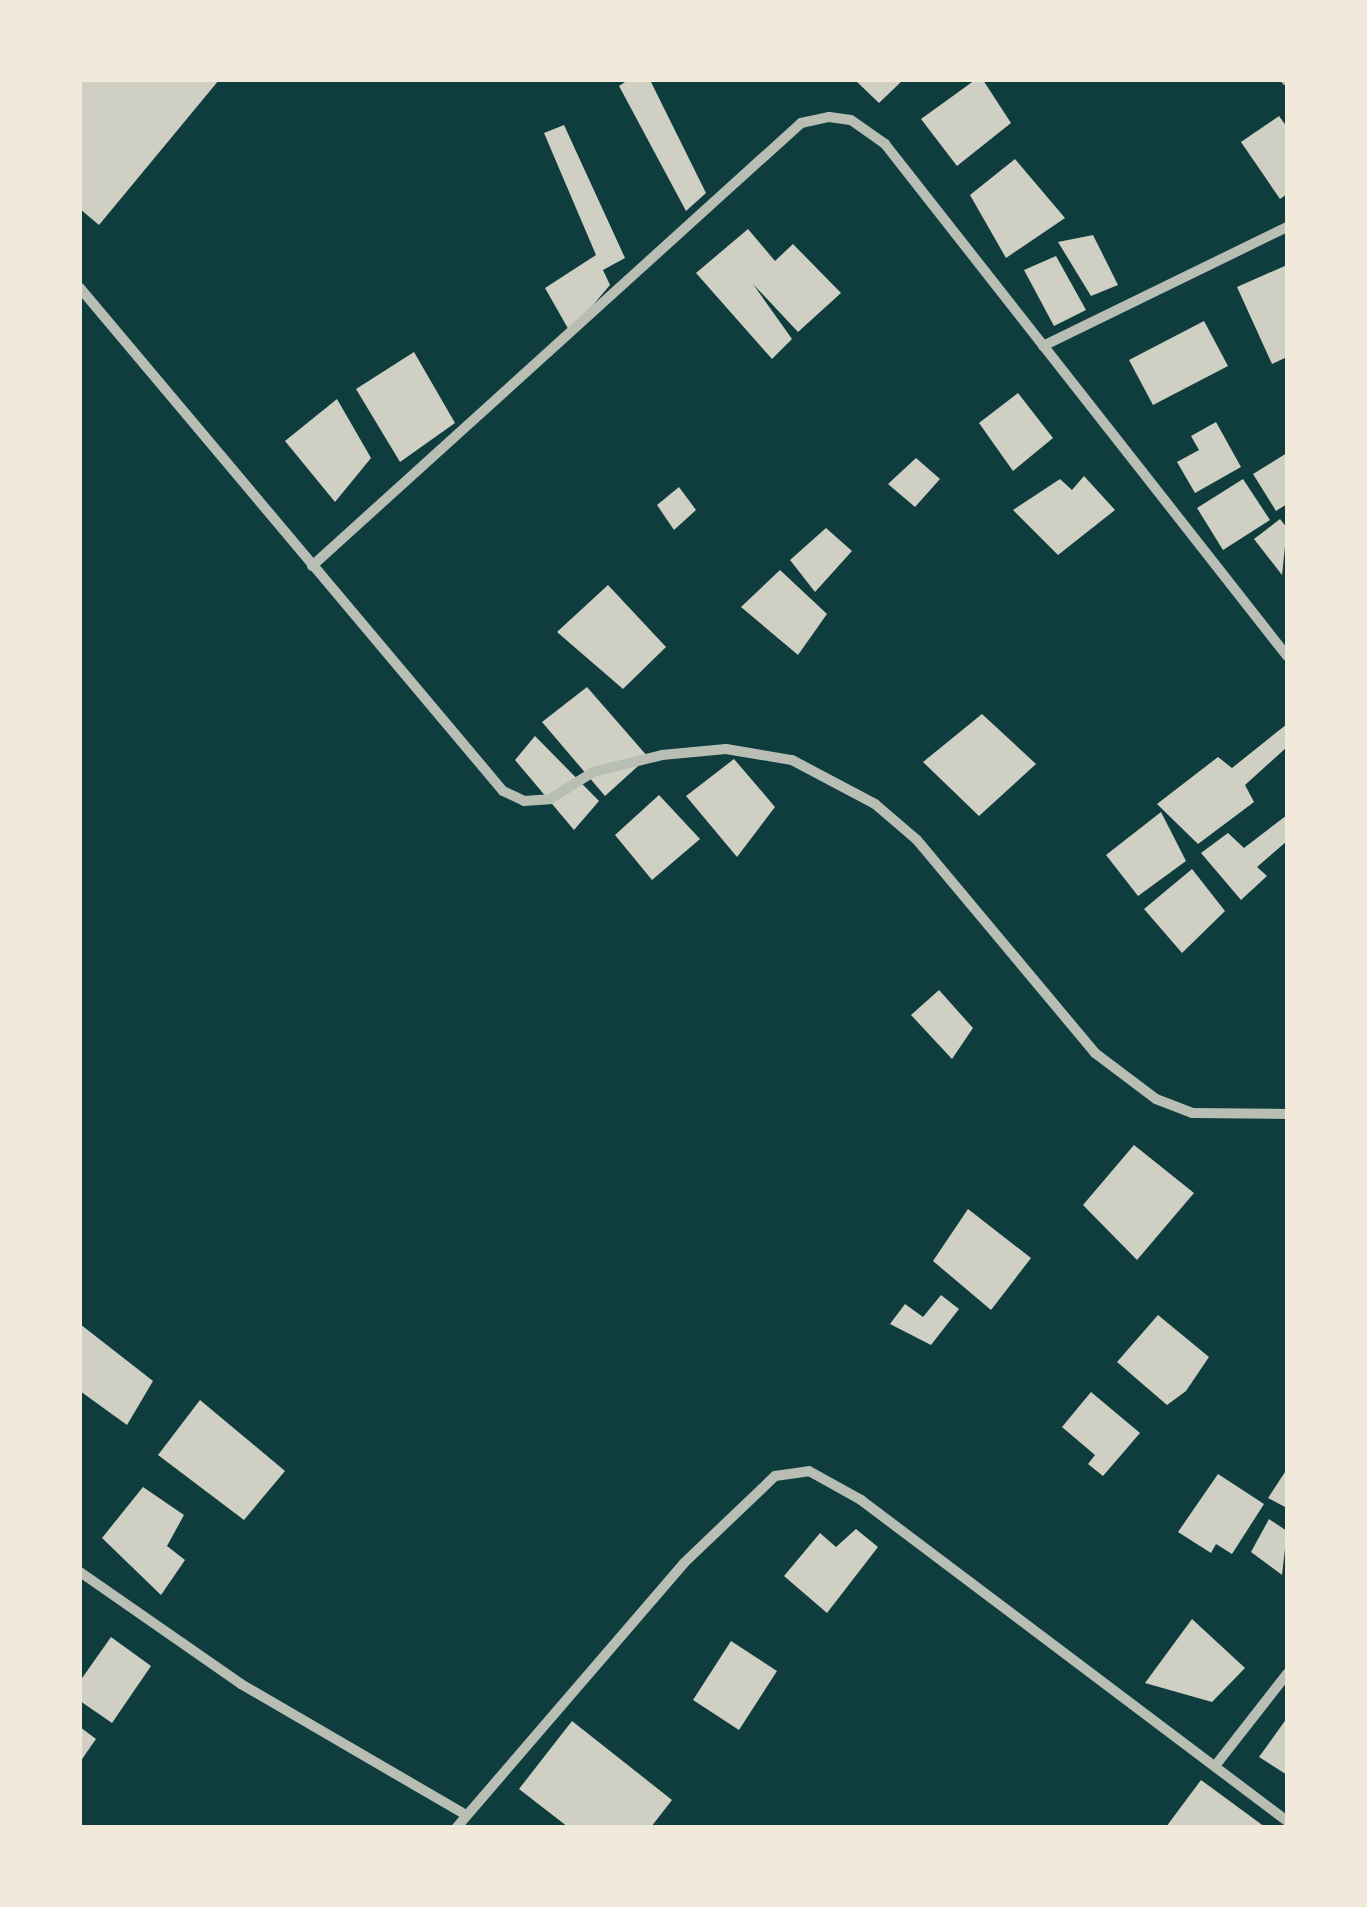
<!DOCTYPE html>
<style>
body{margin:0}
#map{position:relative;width:1367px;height:1907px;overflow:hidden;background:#0f3d3e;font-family:Arial,sans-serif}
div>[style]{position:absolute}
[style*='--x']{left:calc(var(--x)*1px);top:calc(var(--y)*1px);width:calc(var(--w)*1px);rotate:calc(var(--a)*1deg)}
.building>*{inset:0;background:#cfcfc3}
.minor>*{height:10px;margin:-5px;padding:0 5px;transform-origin:5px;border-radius:5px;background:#b8beb3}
span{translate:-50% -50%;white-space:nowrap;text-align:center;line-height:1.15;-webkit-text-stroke:8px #f1e9da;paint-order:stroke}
.frame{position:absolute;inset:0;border:82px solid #f1e9da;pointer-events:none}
</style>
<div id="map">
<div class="building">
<div style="clip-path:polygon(80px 80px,219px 80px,99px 225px,80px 209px)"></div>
<div style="clip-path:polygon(628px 80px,650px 80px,706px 193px,686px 211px,619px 86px)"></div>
<div style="clip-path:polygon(855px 80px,903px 80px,879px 103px)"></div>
<div style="clip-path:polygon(975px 80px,983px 80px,1011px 123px,957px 166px,921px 119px)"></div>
<div style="clip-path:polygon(1279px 116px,1287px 127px,1287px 194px,1280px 199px,1241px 142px)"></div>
<div style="clip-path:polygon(564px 125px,625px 258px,603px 270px,610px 285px,570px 332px,545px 288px,596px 255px,544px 133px)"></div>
<div style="clip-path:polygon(1015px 159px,1065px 218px,1006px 258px,970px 195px)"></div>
<div style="clip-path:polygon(748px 229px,775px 261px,793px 244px,841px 293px,798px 332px,753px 284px,792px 339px,772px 359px,696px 273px)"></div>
<div style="clip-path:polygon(1093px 235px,1118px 285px,1091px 296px,1058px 242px)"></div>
<div style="clip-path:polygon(1056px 256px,1086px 310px,1054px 326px,1024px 270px)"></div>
<div style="clip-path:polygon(1287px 265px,1287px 357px,1272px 364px,1237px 287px)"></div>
<div style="clip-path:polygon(1204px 321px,1228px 366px,1153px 405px,1129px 360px)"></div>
<div style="clip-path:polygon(414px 352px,455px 423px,400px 462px,356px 389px)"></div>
<div style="clip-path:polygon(1018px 393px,1053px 438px,1013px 471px,979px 423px)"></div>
<div style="clip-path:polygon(337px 399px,371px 458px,335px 502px,285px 441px)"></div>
<div style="clip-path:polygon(1216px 422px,1241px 467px,1195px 493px,1177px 462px,1199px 450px,1191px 436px)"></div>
<div style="clip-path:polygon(1287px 453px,1287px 504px,1276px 511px,1253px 474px)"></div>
<div style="clip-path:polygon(916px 458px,940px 479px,915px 507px,888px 484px)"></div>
<div style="clip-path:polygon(1084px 476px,1115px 510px,1058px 555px,1013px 510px,1060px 479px,1072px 490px)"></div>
<div style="clip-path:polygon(1243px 479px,1270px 520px,1223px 550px,1197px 508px)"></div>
<div style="clip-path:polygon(679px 487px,696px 510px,674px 530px,657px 505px)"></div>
<div style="clip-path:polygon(1280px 519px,1287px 528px,1282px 575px,1254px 539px)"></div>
<div style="clip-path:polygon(826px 528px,852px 551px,815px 592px,790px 560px)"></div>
<div style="clip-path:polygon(780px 570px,827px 614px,798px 655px,741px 607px)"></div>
<div style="clip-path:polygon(608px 585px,666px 647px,623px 689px,557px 632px)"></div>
<div style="clip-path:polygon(587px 687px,648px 757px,605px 796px,542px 722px)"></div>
<div style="clip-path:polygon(982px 714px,1036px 764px,979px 816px,923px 762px)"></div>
<div style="clip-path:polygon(1287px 724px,1287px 747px,1245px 785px,1254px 802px,1198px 844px,1157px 804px,1218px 757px,1232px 768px)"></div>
<div style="clip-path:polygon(535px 736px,599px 801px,574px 830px,515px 760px)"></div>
<div style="clip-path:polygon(734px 759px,775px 807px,737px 857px,686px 796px)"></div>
<div style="clip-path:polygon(659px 795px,700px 839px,652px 880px,615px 835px)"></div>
<div style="clip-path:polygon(1161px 812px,1186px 861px,1138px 896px,1106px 855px)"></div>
<div style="clip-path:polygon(1287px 815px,1287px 841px,1257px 867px,1267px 876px,1241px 900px,1201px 853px,1228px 833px,1244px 848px)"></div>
<div style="clip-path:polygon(1192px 869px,1225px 911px,1182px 953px,1144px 909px)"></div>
<div style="clip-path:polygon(939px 990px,973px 1028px,952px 1059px,911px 1015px)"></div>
<div style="clip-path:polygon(1134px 1145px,1194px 1193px,1137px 1260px,1083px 1205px)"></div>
<div style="clip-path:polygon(968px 1209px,1031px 1258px,991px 1310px,933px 1261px)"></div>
<div style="clip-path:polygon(941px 1295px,959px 1309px,931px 1345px,890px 1324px,905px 1304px,923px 1317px)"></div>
<div style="clip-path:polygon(1158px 1315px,1209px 1357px,1186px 1391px,1167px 1405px,1117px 1362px)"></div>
<div style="clip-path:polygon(80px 1324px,153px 1381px,127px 1425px,80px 1391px)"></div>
<div style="clip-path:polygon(1091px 1392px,1140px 1433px,1103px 1476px,1088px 1464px,1095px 1455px,1062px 1427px)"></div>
<div style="clip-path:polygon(200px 1400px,285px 1471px,244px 1520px,158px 1455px)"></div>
<div style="clip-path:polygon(1287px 1469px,1287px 1508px,1268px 1498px)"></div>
<div style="clip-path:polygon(1218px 1474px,1264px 1504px,1232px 1554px,1216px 1544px,1211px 1553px,1178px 1532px)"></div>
<div style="clip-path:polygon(143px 1487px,184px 1515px,167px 1546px,185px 1560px,161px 1595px,102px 1538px)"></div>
<div style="clip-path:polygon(1269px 1519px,1287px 1531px,1282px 1575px,1251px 1552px)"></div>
<div style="clip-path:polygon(856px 1529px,878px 1547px,827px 1613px,784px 1576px,820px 1533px,836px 1547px)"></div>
<div style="clip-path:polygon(1192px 1619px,1245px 1668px,1212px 1702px,1145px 1683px)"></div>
<div style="clip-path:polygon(111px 1637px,151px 1666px,112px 1723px,80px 1701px,80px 1681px)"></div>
<div style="clip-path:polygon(731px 1641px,777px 1671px,739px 1730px,693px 1700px)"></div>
<div style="clip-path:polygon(1287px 1718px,1287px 1775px,1259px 1757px)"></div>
<div style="clip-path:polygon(572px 1721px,672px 1800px,651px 1827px,568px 1827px,519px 1789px)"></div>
<div style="clip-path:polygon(80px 1727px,96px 1739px,80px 1762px)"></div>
<div style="clip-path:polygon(1201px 1780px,1265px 1827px,1166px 1827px)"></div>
</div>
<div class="minor">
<div style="--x:1286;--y:80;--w:1;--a:45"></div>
<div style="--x:80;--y:288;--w:657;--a:49.94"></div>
<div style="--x:503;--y:791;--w:23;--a:25"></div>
<div style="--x:524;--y:801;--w:26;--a:-4"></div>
<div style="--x:550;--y:799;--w:51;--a:-32.1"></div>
<div style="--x:593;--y:772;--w:71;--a:-13.8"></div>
<div style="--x:662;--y:755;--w:64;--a:-5.4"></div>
<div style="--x:726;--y:749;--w:67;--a:9.5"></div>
<div style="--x:792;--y:760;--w:94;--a:27.9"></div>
<div style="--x:875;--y:804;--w:55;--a:40.6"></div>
<div style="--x:917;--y:840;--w:278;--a:50.1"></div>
<div style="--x:1095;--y:1053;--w:76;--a:37"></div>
<div style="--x:1156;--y:1099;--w:39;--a:21"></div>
<div style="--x:1192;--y:1113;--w:95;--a:0.6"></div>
<div style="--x:1043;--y:346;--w:271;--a:-26"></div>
<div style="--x:312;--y:566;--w:660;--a:-42.17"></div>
<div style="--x:801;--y:123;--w:29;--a:-12"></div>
<div style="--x:829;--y:117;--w:22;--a:8"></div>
<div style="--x:851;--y:120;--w:42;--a:35.2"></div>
<div style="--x:885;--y:144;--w:651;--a:51.86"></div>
<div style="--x:80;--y:1572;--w:196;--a:34.8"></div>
<div style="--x:241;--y:1684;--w:260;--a:30.2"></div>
<div style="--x:1215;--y:1766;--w:117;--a:-52"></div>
<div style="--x:457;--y:1827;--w:348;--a:-49.3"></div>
<div style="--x:684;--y:1563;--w:126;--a:-43.7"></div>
<div style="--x:775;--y:1476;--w:34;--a:-8"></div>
<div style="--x:809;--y:1471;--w:60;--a:29.1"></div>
<div style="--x:861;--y:1500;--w:533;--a:37"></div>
</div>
<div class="frame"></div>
</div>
